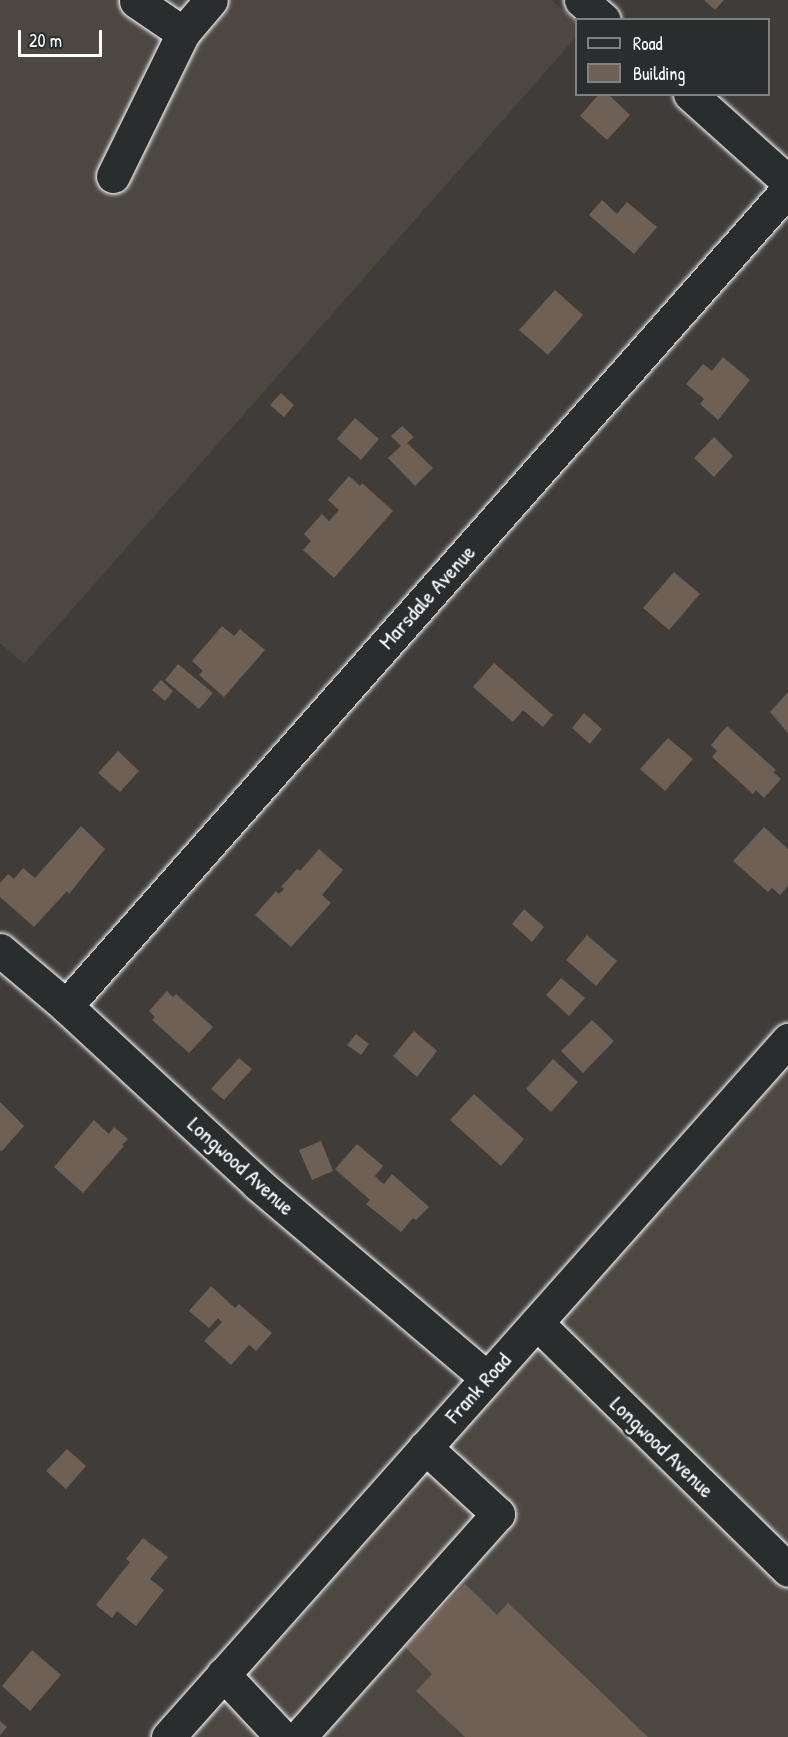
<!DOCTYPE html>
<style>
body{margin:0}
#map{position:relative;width:788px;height:1737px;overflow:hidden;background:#3f3c3a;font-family:"Patrick Hand",sans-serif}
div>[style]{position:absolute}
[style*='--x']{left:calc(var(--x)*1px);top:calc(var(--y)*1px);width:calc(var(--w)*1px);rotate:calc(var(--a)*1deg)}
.built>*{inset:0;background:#4d4742}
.building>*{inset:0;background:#6f6056}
.roads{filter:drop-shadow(0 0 2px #fff) drop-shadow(0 0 2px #fff)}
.minor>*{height:33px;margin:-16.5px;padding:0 16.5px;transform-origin:16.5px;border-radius:16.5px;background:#2a2d2e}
.major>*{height:33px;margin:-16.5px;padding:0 16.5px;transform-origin:16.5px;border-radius:16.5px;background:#2a2d2e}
span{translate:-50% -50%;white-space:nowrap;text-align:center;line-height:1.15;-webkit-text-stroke:5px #2a2d2e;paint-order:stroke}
.street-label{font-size:22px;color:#fff}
.legend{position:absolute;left:575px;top:18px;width:195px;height:78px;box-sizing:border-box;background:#2a2d2e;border:2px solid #7f8182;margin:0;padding:8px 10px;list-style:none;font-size:18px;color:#fff}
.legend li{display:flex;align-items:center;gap:12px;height:30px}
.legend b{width:30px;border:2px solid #7f8182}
.scale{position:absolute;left:18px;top:30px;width:84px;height:27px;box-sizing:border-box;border:3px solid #fff;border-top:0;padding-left:8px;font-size:18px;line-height:21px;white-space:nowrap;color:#fff;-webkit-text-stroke:4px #2a2d2e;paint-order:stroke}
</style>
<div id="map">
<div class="built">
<div style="clip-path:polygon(0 0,552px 0,576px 22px,576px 37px,24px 664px,0 643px)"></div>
<div style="clip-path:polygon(788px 1033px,788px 1737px,168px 1737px)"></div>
</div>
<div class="building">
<div style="clip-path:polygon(704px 0,724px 0,715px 10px)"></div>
<div style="clip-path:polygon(599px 94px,608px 94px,630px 115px,607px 140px,580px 116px)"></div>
<div style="clip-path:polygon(602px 200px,617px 214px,627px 202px,657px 227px,634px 254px,589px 215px)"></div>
<div style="clip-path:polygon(555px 290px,583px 315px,548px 355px,519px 330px)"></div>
<div style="clip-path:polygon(723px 357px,750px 380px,718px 420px,700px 404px,704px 399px,686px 384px,703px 364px,712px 371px)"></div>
<div style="clip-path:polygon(281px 393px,294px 405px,284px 417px,270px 405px)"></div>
<div style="clip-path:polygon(355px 418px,379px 439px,361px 460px,337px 439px)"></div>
<div style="clip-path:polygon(402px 426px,414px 437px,407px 443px,433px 468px,415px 486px,388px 458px,401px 446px,391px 436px)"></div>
<div style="clip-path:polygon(714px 437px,733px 456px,714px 477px,694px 458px)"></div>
<div style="clip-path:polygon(349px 476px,360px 486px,362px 483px,393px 511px,334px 578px,303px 550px,311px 541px,304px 534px,322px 514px,329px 521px,339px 510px,328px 500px)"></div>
<div style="clip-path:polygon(674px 572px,700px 594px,669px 630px,643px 608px)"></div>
<div style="clip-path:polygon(222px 626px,234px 636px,240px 629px,265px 650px,224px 697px,199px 675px,203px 671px,192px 661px)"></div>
<div style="clip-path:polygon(494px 663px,553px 715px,543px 727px,523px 710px,513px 722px,473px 687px)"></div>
<div style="clip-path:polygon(178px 664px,213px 693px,199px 709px,165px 680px)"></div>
<div style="clip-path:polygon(161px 680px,173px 691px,165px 701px,152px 690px)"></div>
<div style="clip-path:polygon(788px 692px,788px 733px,770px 712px)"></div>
<div style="clip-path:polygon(584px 713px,602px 729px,590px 744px,572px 728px)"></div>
<div style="clip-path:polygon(727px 726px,776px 770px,773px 772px,781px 779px,764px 798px,756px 790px,753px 794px,712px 757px,717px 751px,711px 745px)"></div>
<div style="clip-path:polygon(668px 738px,693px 759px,665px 791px,640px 769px)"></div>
<div style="clip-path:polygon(118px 751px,139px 771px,120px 792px,98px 773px)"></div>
<div style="clip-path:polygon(81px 826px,105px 849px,69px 894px,67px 891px,34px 927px,0 897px,0 883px,8px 874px,14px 879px,23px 868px,35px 878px)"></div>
<div style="clip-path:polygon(764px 827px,788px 849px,788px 886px,780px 895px,772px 888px,768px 892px,733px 861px)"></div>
<div style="clip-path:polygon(319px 849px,343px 870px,322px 895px,331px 903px,291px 947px,255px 915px,276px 891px,279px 894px,284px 889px,281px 887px,297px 869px,300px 871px)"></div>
<div style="clip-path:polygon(524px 909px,544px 927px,532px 942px,512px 924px)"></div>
<div style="clip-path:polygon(587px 935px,617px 961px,596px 986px,566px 960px)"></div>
<div style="clip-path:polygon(561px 978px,585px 998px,569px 1016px,546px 995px)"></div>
<div style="clip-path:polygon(167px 991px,173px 997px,176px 994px,213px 1027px,189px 1053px,152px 1020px,155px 1017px,149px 1011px)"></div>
<div style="clip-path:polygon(592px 1020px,614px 1041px,583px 1073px,561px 1051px)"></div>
<div style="clip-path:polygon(414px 1031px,437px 1051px,417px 1077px,393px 1056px)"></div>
<div style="clip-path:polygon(356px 1034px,369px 1044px,361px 1055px,347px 1045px)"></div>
<div style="clip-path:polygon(239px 1058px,252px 1069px,224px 1100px,211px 1089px)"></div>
<div style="clip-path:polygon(553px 1059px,578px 1082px,551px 1112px,526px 1089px)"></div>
<div style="clip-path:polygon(474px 1094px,524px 1139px,501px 1166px,450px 1120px)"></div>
<div style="clip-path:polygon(0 1102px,24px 1126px,2px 1151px,0 1150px)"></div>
<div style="clip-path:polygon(94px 1120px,109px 1134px,114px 1127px,128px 1139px,122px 1145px,124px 1146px,83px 1193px,54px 1167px)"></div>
<div style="clip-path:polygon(321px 1141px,333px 1171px,312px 1180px,299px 1150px)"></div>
<div style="clip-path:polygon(357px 1144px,383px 1166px,375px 1176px,381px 1182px,384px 1184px,392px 1174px,429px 1207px,416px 1220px,413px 1218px,401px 1232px,366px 1204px,370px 1200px,335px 1169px)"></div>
<div style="clip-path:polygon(211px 1286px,235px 1308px,239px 1304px,272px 1333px,256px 1351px,249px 1345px,231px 1365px,204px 1341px,222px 1322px,218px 1318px,209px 1328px,189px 1311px)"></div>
<div style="clip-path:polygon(67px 1449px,86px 1466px,66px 1489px,46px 1471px)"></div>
<div style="clip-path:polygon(143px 1538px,168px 1557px,150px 1579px,164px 1590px,136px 1626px,117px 1611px,112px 1618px,96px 1605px,130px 1562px,126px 1559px)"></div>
<div style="clip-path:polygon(465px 1584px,497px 1615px,508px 1603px,648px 1737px,465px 1737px,416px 1691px,432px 1674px,405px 1647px)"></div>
<div style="clip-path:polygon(32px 1650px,61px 1675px,30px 1711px,2px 1686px)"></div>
<div style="clip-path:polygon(0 1721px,7px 1727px,0 1735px)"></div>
</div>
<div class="roads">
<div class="minor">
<div style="--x:581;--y:0;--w:30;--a:41"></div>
<div style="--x:136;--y:1;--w:57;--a:34.2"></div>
<div style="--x:690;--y:94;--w:132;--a:41.9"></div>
<div style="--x:113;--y:176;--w:159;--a:-63.9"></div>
<div style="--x:183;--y:33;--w:43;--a:-49.7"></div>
<div style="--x:0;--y:950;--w:87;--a:40.3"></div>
<div style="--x:66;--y:1006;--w:262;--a:42.8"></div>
<div style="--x:258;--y:1184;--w:300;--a:40.3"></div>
<div style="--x:66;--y:1006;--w:1090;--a:-48.53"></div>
<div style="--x:537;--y:1323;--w:352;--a:44.5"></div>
<div style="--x:223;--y:1674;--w:86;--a:46.9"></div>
<div style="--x:299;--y:1737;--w:299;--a:-48.3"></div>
<div style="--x:498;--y:1514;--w:99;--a:-137.5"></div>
</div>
<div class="major">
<div style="--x:168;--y:1737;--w:933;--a:-48.35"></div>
</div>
</div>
<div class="street-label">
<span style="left:427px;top:597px;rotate:-48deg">Marsdale Avenue</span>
<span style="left:241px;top:1166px;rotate:42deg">Longwood Avenue</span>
<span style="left:478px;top:1388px;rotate:-48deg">Frank Road</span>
<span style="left:662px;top:1447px;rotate:44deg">Longwood Avenue</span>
</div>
<ul class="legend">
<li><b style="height:8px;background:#2a2d2e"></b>Road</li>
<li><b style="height:16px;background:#6f6056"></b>Building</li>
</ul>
<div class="scale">20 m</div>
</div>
